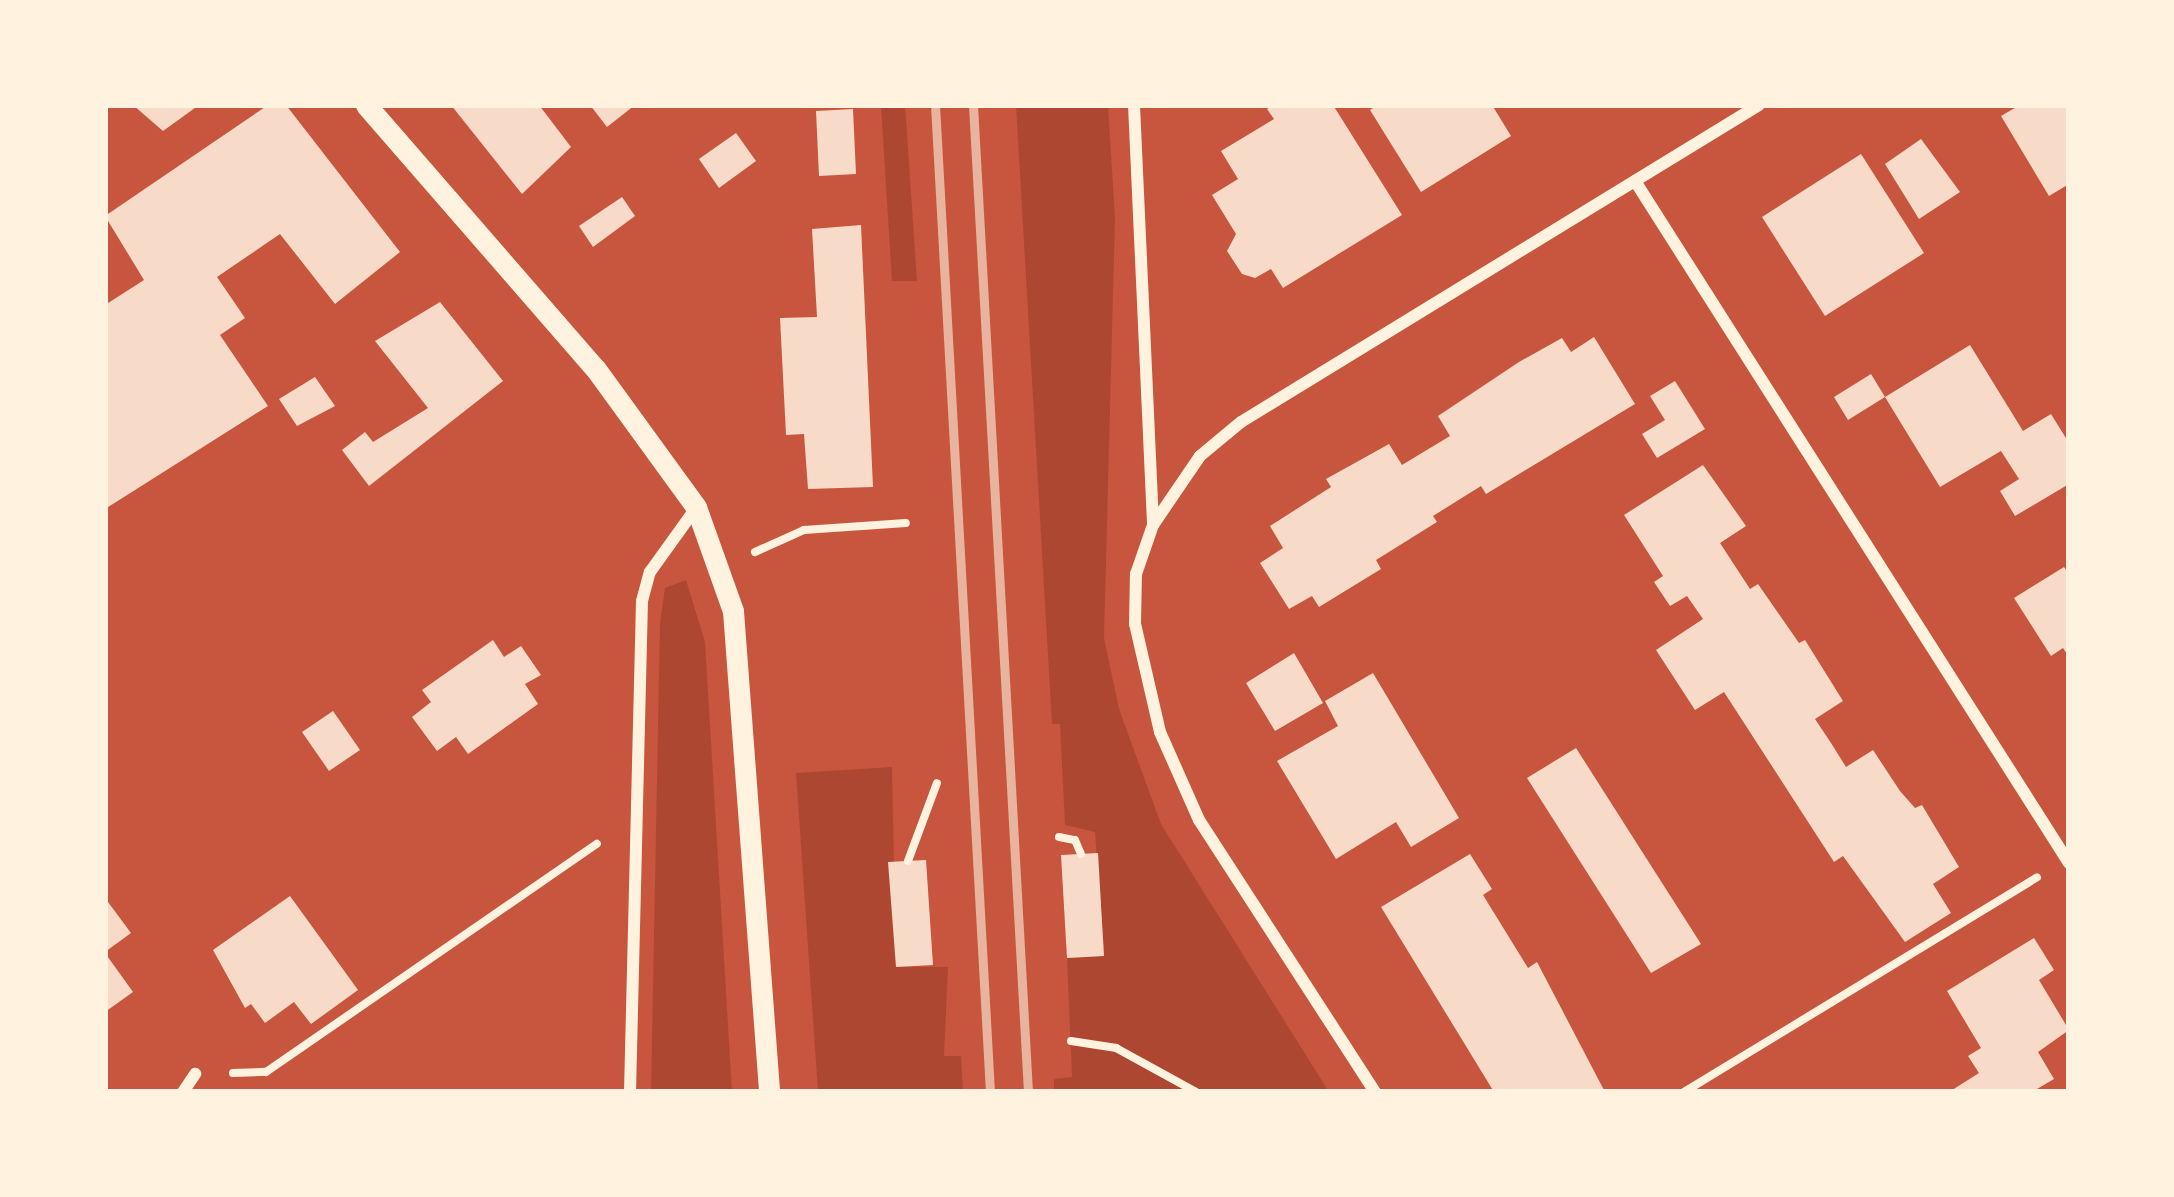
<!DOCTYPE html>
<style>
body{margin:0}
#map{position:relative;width:2174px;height:1197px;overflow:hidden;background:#c8553d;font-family:Lora,serif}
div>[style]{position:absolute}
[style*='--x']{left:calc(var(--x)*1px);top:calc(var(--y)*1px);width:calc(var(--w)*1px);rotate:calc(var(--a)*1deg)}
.green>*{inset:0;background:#ae4732}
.building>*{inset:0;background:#f7dbc8}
.path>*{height:8px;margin:-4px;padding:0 4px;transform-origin:4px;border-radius:4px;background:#fff3e0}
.minor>*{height:12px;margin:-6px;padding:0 6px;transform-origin:6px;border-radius:6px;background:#fff3e0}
.tertiary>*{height:21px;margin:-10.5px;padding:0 10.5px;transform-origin:10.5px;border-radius:10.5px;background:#fff3e0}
.rail>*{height:9px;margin:-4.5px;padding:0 4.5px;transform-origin:4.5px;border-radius:4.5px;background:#e9b49f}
span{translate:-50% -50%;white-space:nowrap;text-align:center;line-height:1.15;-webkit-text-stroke:9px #fff3e0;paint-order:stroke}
.frame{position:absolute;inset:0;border:108px solid #fff3e0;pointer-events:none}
</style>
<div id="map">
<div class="green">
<div style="clip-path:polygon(881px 105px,905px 105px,917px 281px,892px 281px)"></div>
<div style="clip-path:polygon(1016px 105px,1108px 105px,1115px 218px,1104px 638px,1119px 709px,1161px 824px,1329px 1092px,1054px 1092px,1054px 1079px,1072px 1077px,1067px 958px,1104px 956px,1095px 832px,1065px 825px,1060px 724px,1052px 724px)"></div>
<div style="clip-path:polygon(686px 580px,705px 642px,732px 1092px,651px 1092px,660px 623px,665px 588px)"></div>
<div style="clip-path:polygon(892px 767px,896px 967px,948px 967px,944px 1056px,961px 1056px,963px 1092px,818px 1092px,796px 773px)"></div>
</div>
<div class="building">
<div style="clip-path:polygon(133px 105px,199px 105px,163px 131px)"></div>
<div style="clip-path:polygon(268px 105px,286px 105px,400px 252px,335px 304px,280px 234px,217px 277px,245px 318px,220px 335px,268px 406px,105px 509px,105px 305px,144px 280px,105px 216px)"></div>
<div style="clip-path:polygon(451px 105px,539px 105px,571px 147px,522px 194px)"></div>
<div style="clip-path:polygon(590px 105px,635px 105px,607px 127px)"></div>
<div style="clip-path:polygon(1273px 105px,1333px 105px,1402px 215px,1283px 288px,1271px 269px,1255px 278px,1242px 274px,1227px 251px,1236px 234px,1212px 195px,1238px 179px,1221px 151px,1274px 119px,1267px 109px)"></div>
<div style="clip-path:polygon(1378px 105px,1492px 105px,1511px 136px,1421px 192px,1370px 110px)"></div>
<div style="clip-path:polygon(2020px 105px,2069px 105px,2069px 184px,2049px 196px,2001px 116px)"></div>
<div style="clip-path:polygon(853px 109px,856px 174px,819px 176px,816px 111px)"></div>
<div style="clip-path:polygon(736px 133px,756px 161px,719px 188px,699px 159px)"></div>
<div style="clip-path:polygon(1921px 139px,1960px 192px,1919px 219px,1885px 164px)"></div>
<div style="clip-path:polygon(1861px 154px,1924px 253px,1825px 316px,1762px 217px)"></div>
<div style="clip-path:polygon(622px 197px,635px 216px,593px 247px,579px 226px)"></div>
<div style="clip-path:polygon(861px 225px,873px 487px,808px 489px,804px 434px,786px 435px,780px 318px,817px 317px,812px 229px)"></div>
<div style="clip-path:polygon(440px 302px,503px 381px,369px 486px,342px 450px,365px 432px,373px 442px,428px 408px,375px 341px)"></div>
<div style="clip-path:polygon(1594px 337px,1635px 404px,1486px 494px,1481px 486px,1433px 516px,1437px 522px,1376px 560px,1381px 569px,1319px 607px,1312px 596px,1289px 609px,1260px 563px,1283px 548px,1270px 526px,1331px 487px,1326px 479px,1389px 444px,1402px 465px,1450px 436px,1438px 416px,1519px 362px,1562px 338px,1571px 352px)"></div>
<div style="clip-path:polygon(1970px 345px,2023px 431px,2051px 414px,2069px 443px,2069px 484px,2015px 516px,2000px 491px,2019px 479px,2001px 451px,1940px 487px,1885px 397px)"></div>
<div style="clip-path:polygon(1871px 374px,1885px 397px,1848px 420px,1834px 397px)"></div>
<div style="clip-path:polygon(315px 377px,335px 406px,297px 426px,279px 399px)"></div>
<div style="clip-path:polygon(1675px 381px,1705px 429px,1657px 458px,1642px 434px,1665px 420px,1650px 396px)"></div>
<div style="clip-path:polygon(1703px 465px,1746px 526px,1720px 543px,1750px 589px,1758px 584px,1799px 643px,1805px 640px,1843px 701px,1815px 719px,1831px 743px,1846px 767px,1873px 750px,1900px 791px,1915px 808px,1922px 805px,1959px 867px,1933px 884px,1951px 913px,1905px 942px,1843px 856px,1834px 862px,1724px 692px,1695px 710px,1656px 650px,1703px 619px,1687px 596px,1670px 606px,1654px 582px,1663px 576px,1624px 515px)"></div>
<div style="clip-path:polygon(2064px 567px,2069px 574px,2069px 657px,2063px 648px,2051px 656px,2014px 598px)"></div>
<div style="clip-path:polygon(493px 640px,504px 657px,521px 646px,541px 675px,525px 684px,538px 704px,468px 754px,456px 737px,437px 751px,412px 717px,431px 702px,422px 690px)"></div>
<div style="clip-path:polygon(1294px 653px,1323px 703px,1275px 731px,1246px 683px)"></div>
<div style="clip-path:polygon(1373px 673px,1459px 818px,1411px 847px,1396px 822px,1336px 859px,1277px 761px,1338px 726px,1325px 701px)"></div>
<div style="clip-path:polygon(333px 711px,360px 750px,329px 771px,302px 732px)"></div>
<div style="clip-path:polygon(1576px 748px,1701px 944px,1651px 973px,1527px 778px)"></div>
<div style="clip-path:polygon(1098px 853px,1104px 956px,1067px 958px,1061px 855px)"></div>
<div style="clip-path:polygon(1470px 854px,1492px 889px,1483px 895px,1528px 968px,1537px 962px,1605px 1092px,1494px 1092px,1381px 907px)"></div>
<div style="clip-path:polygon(926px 860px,933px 965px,896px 967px,888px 862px)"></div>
<div style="clip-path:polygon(290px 896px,358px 990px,311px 1024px,294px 1002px,265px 1023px,251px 1004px,245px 1008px,213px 950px)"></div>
<div style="clip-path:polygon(105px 898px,131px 933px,105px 952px)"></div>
<div style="clip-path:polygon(2034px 938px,2054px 970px,2039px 980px,2069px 1030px,2038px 1052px,2054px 1079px,2032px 1092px,1949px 1092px,1979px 1073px,1968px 1056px,1981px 1048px,1947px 991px)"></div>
<div style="clip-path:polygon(105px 953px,133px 992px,105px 1012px)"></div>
</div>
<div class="path">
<div style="--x:755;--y:552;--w:54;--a:-24.2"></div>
<div style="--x:804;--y:530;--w:102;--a:-3.9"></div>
<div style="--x:1059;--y:837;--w:16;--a:11"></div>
<div style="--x:1075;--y:840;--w:15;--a:67"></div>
<div style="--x:908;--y:861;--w:83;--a:-69.6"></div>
<div style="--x:1071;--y:1041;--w:46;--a:8.8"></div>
<div style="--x:1116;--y:1048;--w:91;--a:28.8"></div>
<div style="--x:233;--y:1073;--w:33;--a:-2"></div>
<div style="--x:266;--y:1072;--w:402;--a:-34.6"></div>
<div style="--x:1684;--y:1092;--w:413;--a:-31.3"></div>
</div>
<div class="minor">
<div style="--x:1134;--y:105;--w:418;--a:87.4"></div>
<div style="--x:1635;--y:181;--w:808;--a:57.53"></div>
<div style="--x:183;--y:1092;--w:22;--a:-56"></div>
<div style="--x:630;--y:1092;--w:491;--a:-88.6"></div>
<div style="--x:642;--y:601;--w:30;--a:-75"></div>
<div style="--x:650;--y:572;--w:79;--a:-54.3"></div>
<div style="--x:1375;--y:1092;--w:324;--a:-122.9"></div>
<div style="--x:1199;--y:820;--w:96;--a:-113.9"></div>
<div style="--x:1160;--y:732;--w:111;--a:-103"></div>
<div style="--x:1135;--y:624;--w:50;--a:-88.9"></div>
<div style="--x:1136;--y:574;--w:52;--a:-70.9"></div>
<div style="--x:1153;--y:525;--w:83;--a:-55.7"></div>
<div style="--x:1200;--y:456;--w:53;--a:-39.7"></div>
<div style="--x:1241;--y:422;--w:607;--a:-31.47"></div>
</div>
<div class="tertiary">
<div style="--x:366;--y:105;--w:349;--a:49"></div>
<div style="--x:595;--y:368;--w:172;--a:54"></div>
<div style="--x:696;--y:507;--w:110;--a:70.4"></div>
<div style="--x:733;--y:611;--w:482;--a:85.7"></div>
</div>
<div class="rail">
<div style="--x:935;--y:105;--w:989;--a:86.81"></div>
<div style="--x:973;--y:105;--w:989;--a:86.81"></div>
</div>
<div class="frame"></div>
</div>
